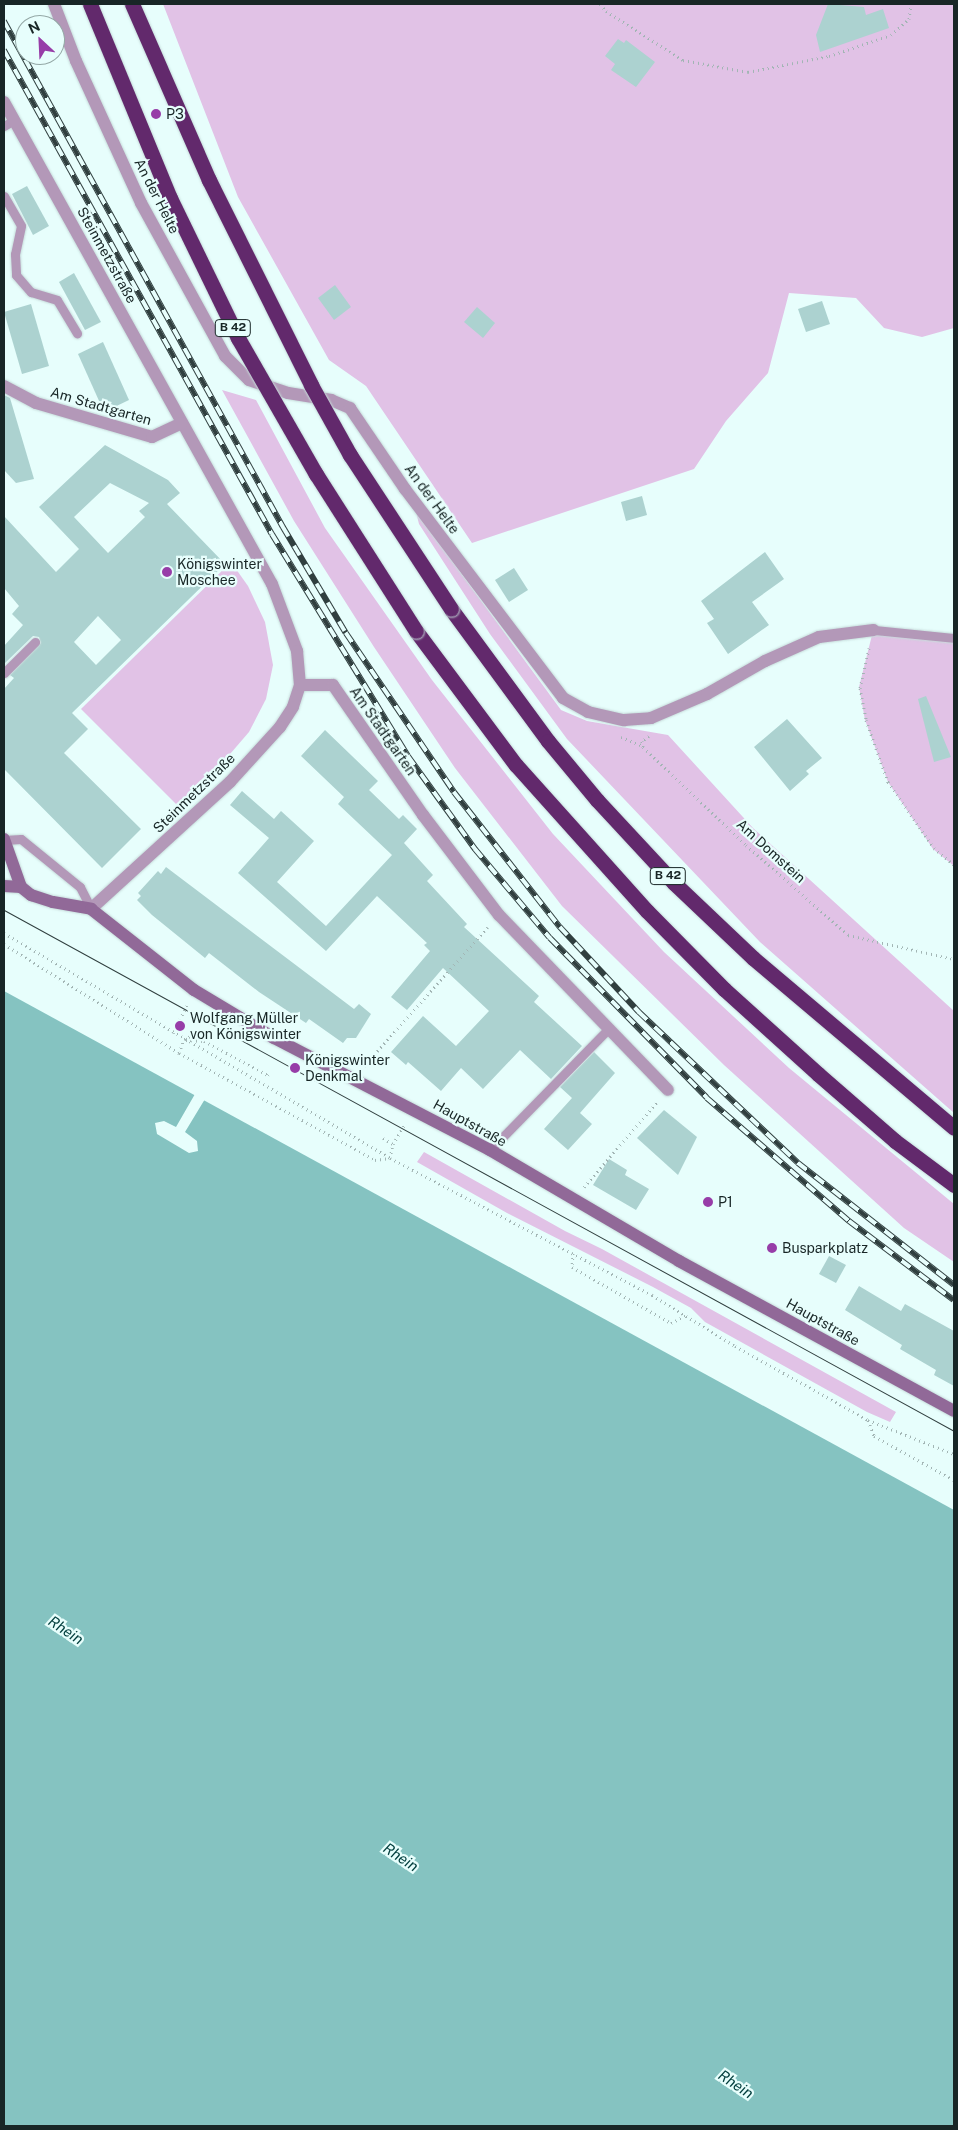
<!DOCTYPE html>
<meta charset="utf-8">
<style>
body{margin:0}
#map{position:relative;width:958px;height:2130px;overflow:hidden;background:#e7fefc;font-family:"Public Sans",sans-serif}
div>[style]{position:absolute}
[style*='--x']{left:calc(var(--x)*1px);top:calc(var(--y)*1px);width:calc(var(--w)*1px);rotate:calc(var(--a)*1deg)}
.green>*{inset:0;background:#e1c2e6}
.water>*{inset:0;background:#85c3c1}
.pier>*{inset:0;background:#e7fefc}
.building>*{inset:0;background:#acd2d0}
.path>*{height:3px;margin-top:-1.5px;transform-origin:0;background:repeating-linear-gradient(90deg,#a2b5b4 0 1px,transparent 0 5px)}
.roads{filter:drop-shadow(0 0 1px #c6dbda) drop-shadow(0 0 1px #c6dbda)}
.lane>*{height:9px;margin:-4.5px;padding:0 4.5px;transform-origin:4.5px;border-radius:4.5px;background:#b398b8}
.street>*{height:12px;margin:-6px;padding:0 6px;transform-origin:6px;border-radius:6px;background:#b398b8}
.secondary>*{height:12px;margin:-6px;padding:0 6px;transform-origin:6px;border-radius:6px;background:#916998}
.highway>*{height:15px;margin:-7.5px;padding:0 7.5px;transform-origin:7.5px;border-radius:7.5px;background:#62296c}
.tram>*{height:1px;margin:-0.5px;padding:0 0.5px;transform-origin:0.5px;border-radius:0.5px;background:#303f3f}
.rail>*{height:5.5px;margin-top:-2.75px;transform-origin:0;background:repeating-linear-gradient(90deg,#e7fefc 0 11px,#303f3f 0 22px);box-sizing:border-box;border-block:1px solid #303f3f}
.bridges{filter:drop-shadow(0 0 1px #c6dbda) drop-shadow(0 0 1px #c6dbda)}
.highway-bridge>*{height:15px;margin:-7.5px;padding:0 7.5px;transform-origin:7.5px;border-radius:7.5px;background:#62296c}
.dots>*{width:14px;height:14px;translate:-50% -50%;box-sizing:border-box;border:2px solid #e7fefc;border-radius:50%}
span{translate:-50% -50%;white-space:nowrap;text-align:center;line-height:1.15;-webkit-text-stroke:4.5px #e7fefc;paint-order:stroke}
.shield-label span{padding:1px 4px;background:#e7fefc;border:1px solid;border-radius:4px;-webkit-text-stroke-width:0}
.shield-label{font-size:12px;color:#182626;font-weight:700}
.poi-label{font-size:14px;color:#182626}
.left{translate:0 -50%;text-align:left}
.street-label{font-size:14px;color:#182626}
.water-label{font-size:15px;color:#003d3c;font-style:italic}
.frame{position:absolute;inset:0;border:5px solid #182626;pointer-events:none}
.north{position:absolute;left:15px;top:15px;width:50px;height:50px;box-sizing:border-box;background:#e7fefc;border:1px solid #94a8a6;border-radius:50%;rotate:335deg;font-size:14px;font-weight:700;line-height:20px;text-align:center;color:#182626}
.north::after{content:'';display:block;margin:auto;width:18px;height:22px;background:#973da8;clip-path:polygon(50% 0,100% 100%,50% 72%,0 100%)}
</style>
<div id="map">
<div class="green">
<div style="clip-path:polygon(163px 4px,954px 4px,954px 328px,922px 337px,884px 328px,856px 298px,789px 293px,768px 373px,726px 421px,694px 469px,472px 543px,366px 386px,329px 360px,238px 197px)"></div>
<div style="clip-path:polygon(222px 390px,256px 400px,325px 528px,432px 680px,553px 834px,664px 952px,789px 1068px,954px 1204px,954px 1262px,904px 1228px,724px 1065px,562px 906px,455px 768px,374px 647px,294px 521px)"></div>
<div style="clip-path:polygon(416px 512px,561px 710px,587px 721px,668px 735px,753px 828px,954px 1011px,954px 1113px,760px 942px,567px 739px,490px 634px,419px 524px)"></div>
<div style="clip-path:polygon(231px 562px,248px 586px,265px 622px,273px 665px,266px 699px,249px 732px,218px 768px,178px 806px,81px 709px)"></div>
<div style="clip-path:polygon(873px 631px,954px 638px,954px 866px,933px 849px,888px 782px,865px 720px,859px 687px)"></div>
<div style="clip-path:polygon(424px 1152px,565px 1231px,602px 1249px,896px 1412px,890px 1422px,867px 1412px,705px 1322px,691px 1308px,653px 1287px,507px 1213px,417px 1162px)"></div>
</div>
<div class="water">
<div style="clip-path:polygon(4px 991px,954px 1510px,954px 2126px,4px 2126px)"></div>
</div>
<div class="pier">
<div style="clip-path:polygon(195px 1094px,205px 1099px,185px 1132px,197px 1141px,198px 1151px,189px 1153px,157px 1134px,155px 1123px,164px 1121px,176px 1127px)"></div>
</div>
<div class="building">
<div style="clip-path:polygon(828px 4px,864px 7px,866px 15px,883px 9px,889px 28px,820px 52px,816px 35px)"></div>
<div style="clip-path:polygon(618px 39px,624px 43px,626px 40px,655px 62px,636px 87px,611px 70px,615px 64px,605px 56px)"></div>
<div style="clip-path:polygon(27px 186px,49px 226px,33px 235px,12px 194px)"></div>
<div style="clip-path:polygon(74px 273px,101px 322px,85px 330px,59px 282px)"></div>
<div style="clip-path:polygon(335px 285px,351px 307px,334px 320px,318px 298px)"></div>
<div style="clip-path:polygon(822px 301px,830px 324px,806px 332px,798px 309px)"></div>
<div style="clip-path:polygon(31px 304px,49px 366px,22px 374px,4px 312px)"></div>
<div style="clip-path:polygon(477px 307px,495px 323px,483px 338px,464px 322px)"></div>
<div style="clip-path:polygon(103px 342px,129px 400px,104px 412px,78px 354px)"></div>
<div style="clip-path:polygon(4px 395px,10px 398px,34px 479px,16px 483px,4px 470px)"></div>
<div style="clip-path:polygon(evenodd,105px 445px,168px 480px,180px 493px,167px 504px,225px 564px,72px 713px,88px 729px,64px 753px,141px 829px,102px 868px,4px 769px,4px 689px,14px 678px,10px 675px,41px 643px,39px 637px,33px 636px,4px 664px,4px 646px,23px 625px,12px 614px,19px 606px,4px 588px,4px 516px,56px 572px,79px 549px,39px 507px,105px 445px,110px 483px,149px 503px,139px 511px,145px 517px,108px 553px,74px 517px,110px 483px,105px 445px,98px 616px,121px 640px,96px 665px,74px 642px,98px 616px)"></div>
<div style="clip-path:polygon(642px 496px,647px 515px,626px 521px,621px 502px)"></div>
<div style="clip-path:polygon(765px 552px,784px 579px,752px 602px,769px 625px,728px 654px,707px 623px,714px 619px,701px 601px)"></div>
<div style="clip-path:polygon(514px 568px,528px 590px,509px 602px,495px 580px)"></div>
<div style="clip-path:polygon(926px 696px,951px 757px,934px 762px,918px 699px)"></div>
<div style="clip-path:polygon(787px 719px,822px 758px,806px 771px,809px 774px,790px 791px,754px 747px)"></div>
<div style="clip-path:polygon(325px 730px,378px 781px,369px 790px,399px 819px,403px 815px,417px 829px,404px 843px,433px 875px,427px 881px,467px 924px,464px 927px,539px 996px,534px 1002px,582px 1046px,551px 1079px,520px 1050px,483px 1089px,461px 1068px,441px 1091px,408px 1062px,406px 1065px,391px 1052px,423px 1016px,456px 1046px,489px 1011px,443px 968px,407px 1010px,391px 997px,430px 951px,424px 945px,427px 943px,377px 896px,326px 951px,238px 873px,269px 838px,230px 805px,242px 791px,274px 819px,281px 811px,314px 841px,277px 882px,326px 926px,392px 855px,338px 804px,344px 797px,301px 756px)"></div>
<div style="clip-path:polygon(166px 867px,354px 1009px,359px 1004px,371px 1014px,356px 1038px,347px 1038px,343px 1043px,309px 1019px,306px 1023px,259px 992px,209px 953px,205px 958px,152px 915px,137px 900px,141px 896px,138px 893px,158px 871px,161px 874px)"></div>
<div style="clip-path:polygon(594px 1052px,615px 1073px,580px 1113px,592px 1124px,568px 1150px,544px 1129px,572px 1098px,560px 1087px)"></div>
<div style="clip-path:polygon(664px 1110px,697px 1137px,678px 1175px,637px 1138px)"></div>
<div style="clip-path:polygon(609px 1159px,627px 1170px,625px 1175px,649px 1189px,636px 1210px,593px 1185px)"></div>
<div style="clip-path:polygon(829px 1256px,846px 1265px,836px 1283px,819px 1274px)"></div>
<div style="clip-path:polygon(859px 1286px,901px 1311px,905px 1304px,954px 1331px,954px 1386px,934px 1375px,936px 1370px,900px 1349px,902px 1345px,845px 1310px)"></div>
</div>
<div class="path">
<div style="--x:600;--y:4;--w:9;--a:49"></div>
<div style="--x:606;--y:11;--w:91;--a:32.5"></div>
<div style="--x:683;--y:60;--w:66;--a:10.5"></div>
<div style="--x:748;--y:72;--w:83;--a:-11.2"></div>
<div style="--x:829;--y:56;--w:65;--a:-18.7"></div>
<div style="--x:891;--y:35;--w:24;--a:-42"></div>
<div style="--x:909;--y:19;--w:15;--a:-82"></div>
<div style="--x:869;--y:648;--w:41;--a:102.7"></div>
<div style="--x:860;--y:688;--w:33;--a:79"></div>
<div style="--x:866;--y:720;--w:66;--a:70.5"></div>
<div style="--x:888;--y:782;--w:80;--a:55.1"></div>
<div style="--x:934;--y:848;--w:26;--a:40"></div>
<div style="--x:649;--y:736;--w:9;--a:144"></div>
<div style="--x:642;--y:741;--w:6;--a:81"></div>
<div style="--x:643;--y:747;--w:142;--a:43.6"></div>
<div style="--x:746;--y:845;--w:136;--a:41.4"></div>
<div style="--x:848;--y:935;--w:109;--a:12.8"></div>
<div style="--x:621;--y:737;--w:24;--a:22"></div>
<div style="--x:4;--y:933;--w:447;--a:30.2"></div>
<div style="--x:390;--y:1158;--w:296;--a:27.6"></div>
<div style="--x:652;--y:1295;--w:97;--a:31.6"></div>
<div style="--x:735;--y:1346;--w:152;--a:29.1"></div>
<div style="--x:868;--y:1420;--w:92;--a:21.6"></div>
<div style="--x:4;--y:944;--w:206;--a:31.9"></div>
<div style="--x:179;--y:1053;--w:15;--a:-70"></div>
<div style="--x:184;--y:1039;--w:17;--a:-24"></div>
<div style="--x:173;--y:1033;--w:31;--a:-63"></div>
<div style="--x:186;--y:1040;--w:18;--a:3"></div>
<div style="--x:204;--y:1041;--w:72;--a:28"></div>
<div style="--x:268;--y:1075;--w:3;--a:-45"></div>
<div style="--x:179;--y:1053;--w:223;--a:28.6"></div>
<div style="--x:375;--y:1160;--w:15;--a:-8"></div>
<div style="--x:364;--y:1066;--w:186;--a:-48.3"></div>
<div style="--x:383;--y:1138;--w:12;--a:31"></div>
<div style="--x:390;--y:1158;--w:14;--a:-78"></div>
<div style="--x:393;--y:1144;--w:23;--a:-59"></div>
<div style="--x:584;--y:1187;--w:113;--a:-49.3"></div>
<div style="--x:573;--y:1253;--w:14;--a:94"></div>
<div style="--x:572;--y:1267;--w:114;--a:29.5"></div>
<div style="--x:671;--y:1323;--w:18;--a:-27"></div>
<div style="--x:868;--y:1420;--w:17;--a:69"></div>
<div style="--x:874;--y:1436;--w:91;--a:28.8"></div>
</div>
<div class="roads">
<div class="lane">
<div style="--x:4;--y:126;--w:12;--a:-31"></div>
<div style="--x:4;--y:196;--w:34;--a:60"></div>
<div style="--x:21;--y:226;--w:29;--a:102"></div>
<div style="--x:15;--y:254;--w:21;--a:87"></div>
<div style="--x:16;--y:275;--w:23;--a:49"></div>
<div style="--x:31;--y:292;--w:27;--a:17"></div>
<div style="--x:57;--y:300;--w:39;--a:59"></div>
<div style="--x:874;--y:630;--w:80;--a:5.7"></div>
<div style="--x:4;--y:673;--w:44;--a:-45"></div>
<div style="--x:4;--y:840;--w:17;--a:-3"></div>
<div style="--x:21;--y:839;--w:76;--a:39.1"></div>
<div style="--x:80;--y:887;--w:25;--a:63"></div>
<div style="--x:490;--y:1150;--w:168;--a:-45.7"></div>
</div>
<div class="street">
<div style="--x:54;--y:4;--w:61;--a:68.9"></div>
<div style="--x:76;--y:61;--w:156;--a:65.4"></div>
<div style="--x:141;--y:203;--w:175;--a:61.2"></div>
<div style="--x:225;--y:356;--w:34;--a:45"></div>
<div style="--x:249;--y:380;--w:41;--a:18.4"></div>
<div style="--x:288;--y:393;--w:44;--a:9.2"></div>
<div style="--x:331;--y:400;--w:21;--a:23"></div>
<div style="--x:350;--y:408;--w:98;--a:55.8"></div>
<div style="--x:405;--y:489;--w:262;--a:52.9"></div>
<div style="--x:563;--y:698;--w:29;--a:29"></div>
<div style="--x:588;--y:712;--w:37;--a:13"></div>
<div style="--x:624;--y:720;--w:27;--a:-4"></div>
<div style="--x:651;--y:718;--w:61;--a:-23.2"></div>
<div style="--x:707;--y:694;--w:67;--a:-29.6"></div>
<div style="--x:765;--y:661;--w:59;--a:-24"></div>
<div style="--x:819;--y:637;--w:55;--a:-7.3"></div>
<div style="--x:4;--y:102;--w:551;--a:60.93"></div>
<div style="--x:272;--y:584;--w:72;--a:69.5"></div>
<div style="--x:297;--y:651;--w:34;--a:85"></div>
<div style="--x:300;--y:685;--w:23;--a:108"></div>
<div style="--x:293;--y:707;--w:24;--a:123"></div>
<div style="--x:280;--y:727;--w:74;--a:132.3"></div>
<div style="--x:230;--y:782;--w:188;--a:137.6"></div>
<div style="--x:4;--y:386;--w:36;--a:28"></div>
<div style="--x:36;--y:403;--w:121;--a:16.3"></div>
<div style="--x:152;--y:437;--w:33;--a:-25"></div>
<div style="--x:300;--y:685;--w:33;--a:0"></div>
<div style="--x:333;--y:685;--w:158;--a:55.3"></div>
<div style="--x:423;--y:815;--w:126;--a:52.8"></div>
<div style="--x:499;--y:915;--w:243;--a:46"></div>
</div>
<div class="secondary">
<div style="--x:4;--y:839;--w:51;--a:70.5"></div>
<div style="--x:21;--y:887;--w:13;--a:39"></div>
<div style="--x:31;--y:895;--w:23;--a:18"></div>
<div style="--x:53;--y:902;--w:39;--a:10"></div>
<div style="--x:91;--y:909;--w:131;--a:38.2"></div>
<div style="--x:194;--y:990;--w:93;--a:31"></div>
<div style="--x:274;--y:1038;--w:243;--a:27.4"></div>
<div style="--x:490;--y:1150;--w:219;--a:30.4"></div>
<div style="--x:679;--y:1261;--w:313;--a:28.6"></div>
<div style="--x:4;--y:886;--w:17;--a:3"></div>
</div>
<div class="highway">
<div style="--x:451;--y:609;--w:164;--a:53.7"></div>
<div style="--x:548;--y:741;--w:77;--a:50.3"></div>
<div style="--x:597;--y:800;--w:113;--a:47.1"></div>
<div style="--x:674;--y:883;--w:109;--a:43.5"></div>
<div style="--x:753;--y:958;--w:263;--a:40.2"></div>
<div style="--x:416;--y:631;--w:167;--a:53.3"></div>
<div style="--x:516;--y:765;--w:196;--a:48.1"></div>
<div style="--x:647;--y:911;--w:110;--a:45.4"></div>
<div style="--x:724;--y:989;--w:127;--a:42.1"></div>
<div style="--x:818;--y:1074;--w:102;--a:41"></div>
<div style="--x:895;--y:1141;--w:74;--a:36.7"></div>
</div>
</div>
<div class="tram">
<div style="--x:4;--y:910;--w:1083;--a:28.74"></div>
</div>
<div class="rail">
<div style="--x:4;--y:21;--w:578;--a:61.13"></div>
<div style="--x:283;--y:527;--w:123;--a:59.3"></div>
<div style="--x:346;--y:633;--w:192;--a:55.8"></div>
<div style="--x:454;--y:792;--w:172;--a:51.9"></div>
<div style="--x:560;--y:927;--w:116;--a:47.1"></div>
<div style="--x:639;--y:1012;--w:219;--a:43.5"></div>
<div style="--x:798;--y:1163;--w:198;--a:38"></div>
<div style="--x:4;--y:50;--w:553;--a:61.03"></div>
<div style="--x:272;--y:534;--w:260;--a:58.5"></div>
<div style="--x:408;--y:756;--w:115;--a:54.2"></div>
<div style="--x:475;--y:849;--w:116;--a:49.9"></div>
<div style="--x:550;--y:938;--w:224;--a:45.5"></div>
<div style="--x:707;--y:1098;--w:188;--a:40.9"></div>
<div style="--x:849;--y:1221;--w:131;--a:37"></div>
</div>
<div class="bridges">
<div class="highway-bridge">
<div style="--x:90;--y:4;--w:210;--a:67.6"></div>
<div style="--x:170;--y:198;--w:156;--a:64.1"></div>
<div style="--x:238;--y:338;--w:157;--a:60.2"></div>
<div style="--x:316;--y:474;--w:186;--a:57.5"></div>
<div style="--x:132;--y:4;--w:192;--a:66.4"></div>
<div style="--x:209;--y:180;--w:229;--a:63.5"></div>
<div style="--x:311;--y:385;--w:80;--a:60.9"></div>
<div style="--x:350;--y:455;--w:184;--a:56.7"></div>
</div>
</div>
<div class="dots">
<div style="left:156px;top:114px;background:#973da8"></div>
<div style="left:167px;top:572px;background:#973da8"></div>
<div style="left:180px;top:1026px;background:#973da8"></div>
<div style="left:295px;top:1068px;background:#973da8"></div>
<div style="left:708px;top:1202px;background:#973da8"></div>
<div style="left:772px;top:1248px;background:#973da8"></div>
</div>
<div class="shield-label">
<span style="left:233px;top:328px">B 42</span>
<span style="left:668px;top:876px">B 42</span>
</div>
<div class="poi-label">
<span class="left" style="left:166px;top:114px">P3</span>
<span class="left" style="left:177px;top:572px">Königswinter<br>Moschee</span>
<span class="left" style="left:190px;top:1026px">Wolfgang Müller<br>von Königswinter</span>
<span class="left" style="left:305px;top:1068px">Königswinter<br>Denkmal</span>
<span class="left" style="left:718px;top:1202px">P1</span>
<span class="left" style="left:782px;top:1248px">Busparkplatz</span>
</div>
<div class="street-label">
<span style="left:157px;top:196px;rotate:63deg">An der Helte</span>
<span style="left:107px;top:255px;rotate:61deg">Steinmetzstraße</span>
<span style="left:101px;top:406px;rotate:16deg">Am Stadtgarten</span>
<span style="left:432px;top:499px;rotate:54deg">An der Helte</span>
<span style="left:383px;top:731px;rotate:55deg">Am Stadtgarten</span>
<span style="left:194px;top:793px;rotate:-44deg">Steinmetzstraße</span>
<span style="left:771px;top:851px;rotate:42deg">Am Domstein</span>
<span style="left:470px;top:1123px;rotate:29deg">Hauptstraße</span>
<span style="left:823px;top:1322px;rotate:29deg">Hauptstraße</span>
</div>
<div class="water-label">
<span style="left:66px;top:1630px;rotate:34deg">Rhein</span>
<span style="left:401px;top:1857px;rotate:34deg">Rhein</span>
<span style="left:736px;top:2084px;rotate:34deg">Rhein</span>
</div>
<div class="frame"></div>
<div class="north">N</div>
</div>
